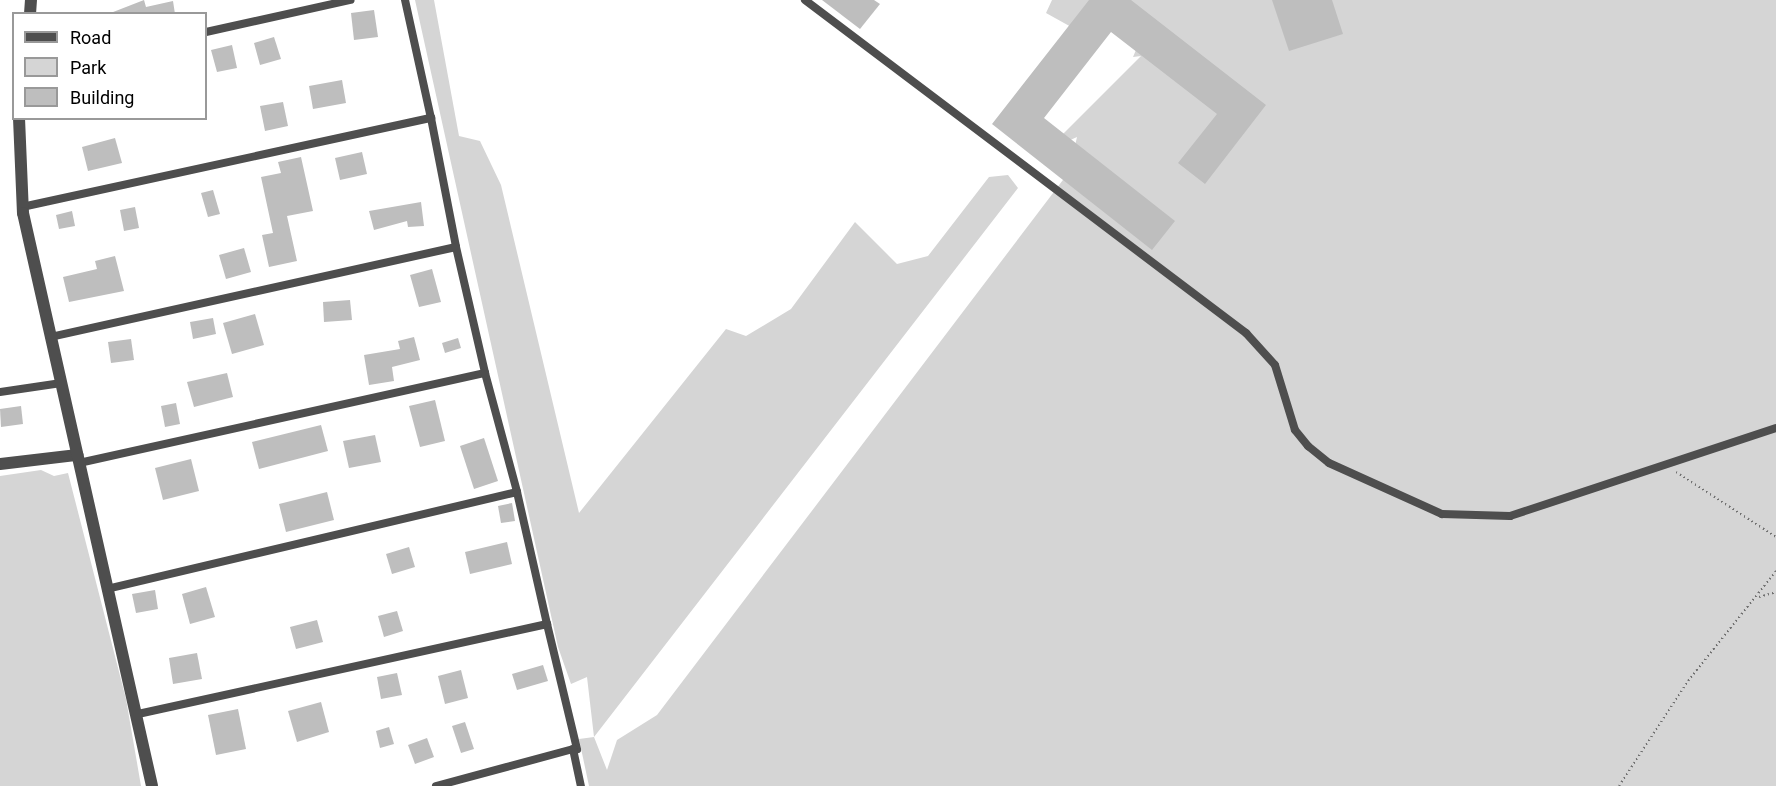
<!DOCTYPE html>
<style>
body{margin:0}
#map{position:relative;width:1776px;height:786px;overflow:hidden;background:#fff;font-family:Roboto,sans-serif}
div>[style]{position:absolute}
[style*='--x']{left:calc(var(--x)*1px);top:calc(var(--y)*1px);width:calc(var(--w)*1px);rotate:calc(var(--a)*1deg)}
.green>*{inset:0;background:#d5d5d5}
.building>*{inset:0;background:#bebebe}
.path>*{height:2px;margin-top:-1px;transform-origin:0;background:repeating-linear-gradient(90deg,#707070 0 1.5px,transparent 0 4.5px)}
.service>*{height:8px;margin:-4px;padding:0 4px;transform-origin:4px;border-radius:4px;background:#4e4e4e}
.minor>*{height:12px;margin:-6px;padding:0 6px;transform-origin:6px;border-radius:6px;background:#4e4e4e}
.tertiary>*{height:12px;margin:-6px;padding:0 6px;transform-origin:6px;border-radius:6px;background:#4e4e4e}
span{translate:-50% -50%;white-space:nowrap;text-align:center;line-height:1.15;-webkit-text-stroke:4.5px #fff;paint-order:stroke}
.legend{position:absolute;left:12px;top:12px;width:195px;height:108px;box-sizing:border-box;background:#fff;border:2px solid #999;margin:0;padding:8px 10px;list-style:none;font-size:18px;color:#000}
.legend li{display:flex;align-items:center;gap:12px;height:30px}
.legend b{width:30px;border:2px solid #999}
</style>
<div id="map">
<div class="green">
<div style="clip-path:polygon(415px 0,434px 0,459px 136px,480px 141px,501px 185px,579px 513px,726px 329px,746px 336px,791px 309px,855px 222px,897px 264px,928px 256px,989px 177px,1008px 175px,1018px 188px,594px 737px,607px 770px,617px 740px,657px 715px,1069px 172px,1077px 137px,1046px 151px,1141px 56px,1133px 57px,1141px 38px,1129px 3px,1082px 33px,1046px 13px,1052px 0,1776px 0,1776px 786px,589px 786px,579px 739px,594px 737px,587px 677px,571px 684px,558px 647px)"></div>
<div style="clip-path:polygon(41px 470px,54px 476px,68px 473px,126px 699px,141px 786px,0 786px,0 476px)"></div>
</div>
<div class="building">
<div style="clip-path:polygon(144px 0,146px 7px,173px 1px,175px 14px,108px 14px)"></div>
<div style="clip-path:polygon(822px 0,874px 0,880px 4px,860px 29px)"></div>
<div style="clip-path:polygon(1089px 0,1131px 0,1266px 105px,1205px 184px,1178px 163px,1217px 114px,1111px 32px,1044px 118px,1175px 221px,1152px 250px,992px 124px)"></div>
<div style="clip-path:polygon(1272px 0,1332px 0,1343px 34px,1289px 51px)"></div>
<div style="clip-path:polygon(374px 10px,378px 37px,354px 40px,351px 13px)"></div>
<div style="clip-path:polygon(274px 37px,281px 59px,260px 65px,254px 43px)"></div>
<div style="clip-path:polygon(232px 45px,237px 68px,217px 72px,211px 50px)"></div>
<div style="clip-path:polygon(342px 80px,346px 103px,313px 109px,309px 86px)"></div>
<div style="clip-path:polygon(283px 102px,288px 126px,265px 131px,260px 106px)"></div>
<div style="clip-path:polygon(115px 138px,122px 163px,88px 171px,82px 147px)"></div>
<div style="clip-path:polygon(362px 152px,367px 174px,340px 180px,335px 158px)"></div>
<div style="clip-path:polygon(301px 157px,313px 211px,287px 216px,297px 261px,269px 267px,262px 235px,273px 233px,261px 177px,281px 173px,278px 162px)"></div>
<div style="clip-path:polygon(213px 190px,220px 214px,208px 217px,201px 193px)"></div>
<div style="clip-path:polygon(421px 202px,424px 226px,408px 227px,407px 221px,374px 230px,369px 211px)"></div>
<div style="clip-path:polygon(135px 207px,139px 228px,124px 231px,120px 210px)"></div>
<div style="clip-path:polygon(72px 211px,75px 226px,59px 229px,56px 215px)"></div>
<div style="clip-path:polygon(244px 248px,251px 272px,226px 279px,219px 255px)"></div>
<div style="clip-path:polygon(115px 256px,124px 291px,69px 302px,63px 277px,97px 269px,95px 261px)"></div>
<div style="clip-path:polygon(432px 269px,441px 302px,419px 307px,410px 275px)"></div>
<div style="clip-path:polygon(350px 300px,352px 320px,324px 322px,323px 302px)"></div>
<div style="clip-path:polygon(255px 314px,264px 345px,232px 354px,223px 323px)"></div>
<div style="clip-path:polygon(213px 318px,216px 334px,193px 339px,190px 322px)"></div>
<div style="clip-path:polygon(414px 337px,420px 360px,392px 367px,394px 381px,369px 385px,364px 355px,400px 349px,398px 341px)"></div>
<div style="clip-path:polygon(458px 338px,461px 348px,445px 353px,442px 343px)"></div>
<div style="clip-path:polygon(131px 339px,134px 360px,111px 363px,108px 342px)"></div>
<div style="clip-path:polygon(227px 373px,233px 397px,194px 407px,187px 382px)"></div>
<div style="clip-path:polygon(435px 400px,445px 441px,420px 447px,409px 406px)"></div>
<div style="clip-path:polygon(176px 403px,180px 424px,165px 427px,161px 406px)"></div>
<div style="clip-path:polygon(21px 406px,23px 424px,1px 427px,0 409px)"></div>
<div style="clip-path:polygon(321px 425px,328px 451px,259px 469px,252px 442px)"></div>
<div style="clip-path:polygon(375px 435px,381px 462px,349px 468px,343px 441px)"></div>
<div style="clip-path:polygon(484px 438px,498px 481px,474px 489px,460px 446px)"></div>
<div style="clip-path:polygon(191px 459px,199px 491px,163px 500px,155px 468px)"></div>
<div style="clip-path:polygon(327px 492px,334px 520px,286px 532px,279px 504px)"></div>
<div style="clip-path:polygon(512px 503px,515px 521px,501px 523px,498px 506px)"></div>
<div style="clip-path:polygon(507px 542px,512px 564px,470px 574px,465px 552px)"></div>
<div style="clip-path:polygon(409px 547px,415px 567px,392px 574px,386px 554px)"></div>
<div style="clip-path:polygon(206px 587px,215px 617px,190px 624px,182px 594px)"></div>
<div style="clip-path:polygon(155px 590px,158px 609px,136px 613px,132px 594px)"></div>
<div style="clip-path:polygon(397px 611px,403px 631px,384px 637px,378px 616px)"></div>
<div style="clip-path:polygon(317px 620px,323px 642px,296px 649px,290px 627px)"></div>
<div style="clip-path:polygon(197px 653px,202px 679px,173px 684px,169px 658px)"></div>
<div style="clip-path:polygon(543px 665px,548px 681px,517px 690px,512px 674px)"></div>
<div style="clip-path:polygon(461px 670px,468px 698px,445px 704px,438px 676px)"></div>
<div style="clip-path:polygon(397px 673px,402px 695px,381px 699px,377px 677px)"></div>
<div style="clip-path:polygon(321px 702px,329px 732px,297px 742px,288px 711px)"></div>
<div style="clip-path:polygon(238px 709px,246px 749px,216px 755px,208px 715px)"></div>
<div style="clip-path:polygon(465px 722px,474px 749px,461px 753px,452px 726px)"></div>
<div style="clip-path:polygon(389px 727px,394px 744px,380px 748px,376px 731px)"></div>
<div style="clip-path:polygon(427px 738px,434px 757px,415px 764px,408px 745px)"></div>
</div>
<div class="path">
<div style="--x:1676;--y:472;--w:119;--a:33"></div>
<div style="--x:1759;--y:597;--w:18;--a:-16"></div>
<div style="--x:1619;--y:786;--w:126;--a:-56.7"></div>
<div style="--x:1688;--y:681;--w:141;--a:-51.3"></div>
</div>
<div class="service">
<div style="--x:405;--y:0;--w:121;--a:77.6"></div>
<div style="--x:805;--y:0;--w:553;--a:37.06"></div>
<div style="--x:1246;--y:333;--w:43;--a:47.8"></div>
<div style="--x:1275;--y:365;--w:68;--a:72.9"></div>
<div style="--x:1295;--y:430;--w:21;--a:51"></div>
<div style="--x:1308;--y:446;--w:27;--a:39"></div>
<div style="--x:1329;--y:463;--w:124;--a:24.3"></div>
<div style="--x:1442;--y:514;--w:68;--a:1.7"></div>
<div style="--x:1510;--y:516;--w:280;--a:-18.3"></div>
<div style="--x:206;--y:32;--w:148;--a:-12.5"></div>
<div style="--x:22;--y:207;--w:419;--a:-12.3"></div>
<div style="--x:431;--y:118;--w:131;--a:79"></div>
<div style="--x:456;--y:247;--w:416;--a:167.5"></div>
<div style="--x:456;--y:247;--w:129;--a:77"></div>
<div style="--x:0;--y:392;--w:62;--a:-8.4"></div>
<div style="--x:79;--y:463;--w:416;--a:-12.5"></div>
<div style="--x:485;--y:373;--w:123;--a:74.9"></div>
<div style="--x:517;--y:492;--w:420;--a:166.7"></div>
<div style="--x:517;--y:492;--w:135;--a:77.2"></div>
<div style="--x:138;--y:714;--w:419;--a:-12.4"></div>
<div style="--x:547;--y:624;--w:129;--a:76.5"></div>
<div style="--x:436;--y:786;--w:142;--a:-15.1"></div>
<div style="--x:573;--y:749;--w:38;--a:78"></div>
</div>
<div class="minor">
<div style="--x:0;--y:464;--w:78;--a:-6.7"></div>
</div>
<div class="tertiary">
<div style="--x:30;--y:14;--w:14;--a:-86"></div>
<div style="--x:19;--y:118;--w:95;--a:87.6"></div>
<div style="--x:23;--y:213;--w:587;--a:77.31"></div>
</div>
<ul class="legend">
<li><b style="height:8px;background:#4e4e4e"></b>Road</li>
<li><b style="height:16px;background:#d5d5d5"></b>Park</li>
<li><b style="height:16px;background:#bebebe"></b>Building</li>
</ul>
</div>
